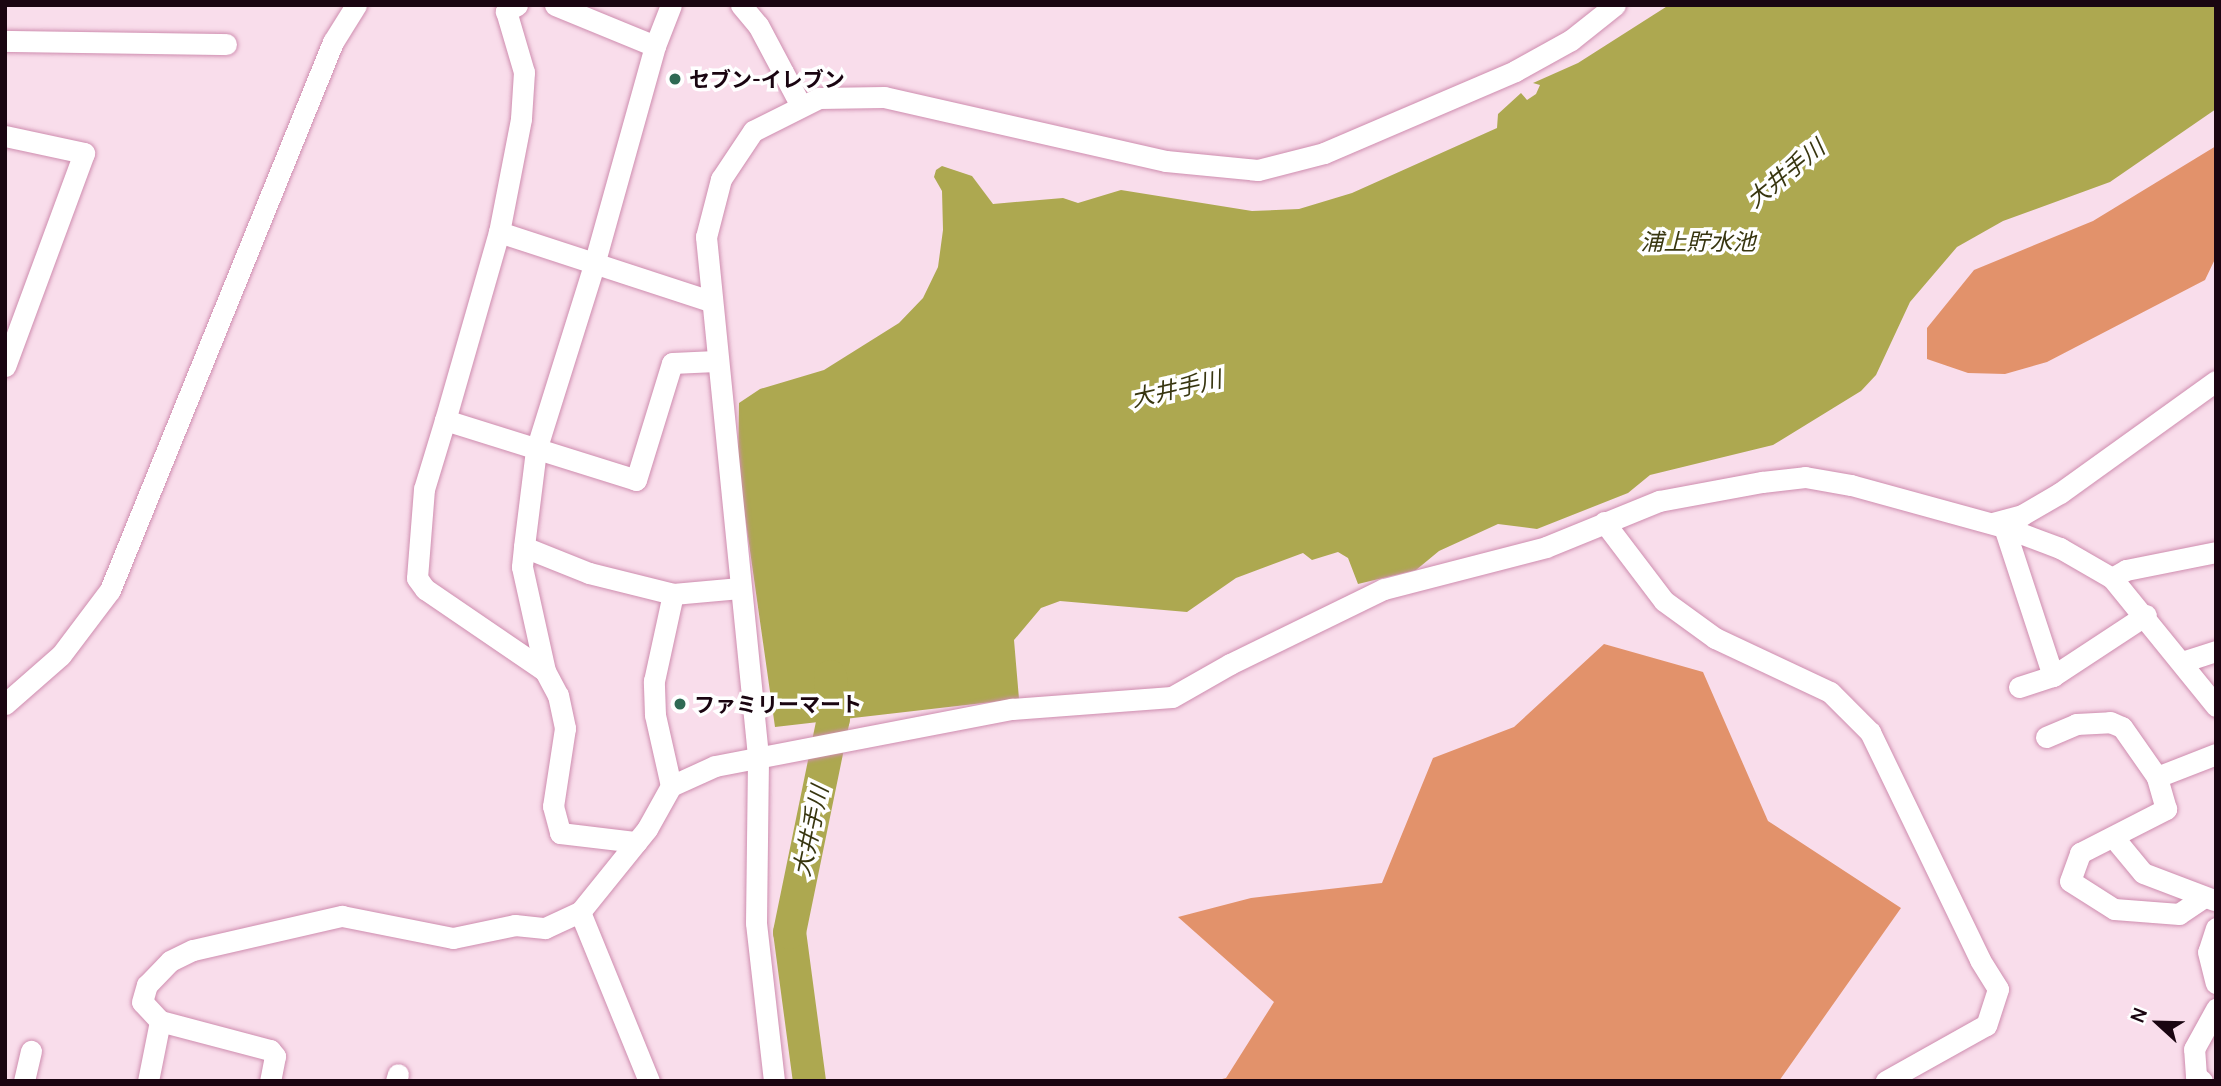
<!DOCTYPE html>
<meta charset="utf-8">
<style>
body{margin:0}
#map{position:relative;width:2221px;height:1086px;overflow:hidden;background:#f9ddeb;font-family:Manrope,"Noto Sans JP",sans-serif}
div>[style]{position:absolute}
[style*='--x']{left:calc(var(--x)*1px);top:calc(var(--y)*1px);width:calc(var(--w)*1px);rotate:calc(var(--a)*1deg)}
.forest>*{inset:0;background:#e2926b}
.water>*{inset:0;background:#ada850}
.river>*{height:33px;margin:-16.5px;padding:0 16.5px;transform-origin:16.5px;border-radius:16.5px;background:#ada850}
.roads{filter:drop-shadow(0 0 2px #ce8daf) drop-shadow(0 0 2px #ce8daf)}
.minor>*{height:21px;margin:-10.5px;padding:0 10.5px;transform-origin:10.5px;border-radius:10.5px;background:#fff}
.dots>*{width:19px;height:19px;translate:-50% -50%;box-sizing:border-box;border:4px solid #fff;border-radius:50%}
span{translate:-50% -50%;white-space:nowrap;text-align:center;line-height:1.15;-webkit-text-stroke:7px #fff;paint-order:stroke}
.poi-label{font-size:21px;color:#1a0511;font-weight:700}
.left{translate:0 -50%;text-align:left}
.water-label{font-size:23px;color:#383610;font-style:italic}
.frame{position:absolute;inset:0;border:7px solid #1a0511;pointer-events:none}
.north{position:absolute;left:2123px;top:988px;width:70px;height:70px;-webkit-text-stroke:5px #fff;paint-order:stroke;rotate:292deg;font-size:19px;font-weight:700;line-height:28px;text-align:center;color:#1a0511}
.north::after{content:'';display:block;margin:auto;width:24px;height:32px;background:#1a0511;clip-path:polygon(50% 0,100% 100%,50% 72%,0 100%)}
</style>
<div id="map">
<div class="forest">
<div style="clip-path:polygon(2216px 146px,2216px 257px,2205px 280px,2047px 362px,2005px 374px,1968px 373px,1927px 359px,1927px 328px,1974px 270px,2093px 221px)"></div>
<div style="clip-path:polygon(1604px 644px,1703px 672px,1768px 821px,1901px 908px,1779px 1081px,1214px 1081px,1226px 1078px,1274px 1002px,1178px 917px,1251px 898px,1382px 883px,1433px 758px,1514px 727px)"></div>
</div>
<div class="water">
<div style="clip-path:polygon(1669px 5px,2216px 5px,2216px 109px,2110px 182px,2003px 221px,1957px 247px,1910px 302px,1876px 375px,1861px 391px,1773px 445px,1650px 475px,1628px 493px,1537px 529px,1498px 524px,1439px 551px,1416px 570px,1358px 584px,1348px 558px,1338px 552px,1312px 560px,1303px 553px,1236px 578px,1187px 612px,1060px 601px,1041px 608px,1014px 640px,1019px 699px,775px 727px,738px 466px,739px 403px,760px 389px,824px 370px,899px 323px,923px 298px,938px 267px,943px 230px,942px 191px,934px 177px,936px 170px,942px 166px,972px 176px,993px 204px,1063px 198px,1078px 203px,1121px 190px,1252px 211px,1299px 209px,1352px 193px,1497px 128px,1498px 114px,1521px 93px,1527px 100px,1536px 94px,1540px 85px,1533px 83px,1578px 63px)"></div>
</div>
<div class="river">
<div style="--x:809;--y:1081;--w:150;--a:-97.6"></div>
<div style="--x:789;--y:932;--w:218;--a:-78.4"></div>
<div style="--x:833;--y:718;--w:42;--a:-94.1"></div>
</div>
<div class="roads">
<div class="minor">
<div style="--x:517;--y:5;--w:13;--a:151"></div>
<div style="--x:506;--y:11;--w:64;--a:73.6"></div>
<div style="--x:524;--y:72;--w:47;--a:93.7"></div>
<div style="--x:521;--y:119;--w:115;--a:101"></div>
<div style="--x:499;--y:232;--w:196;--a:106"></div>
<div style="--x:445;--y:420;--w:200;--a:17.4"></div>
<div style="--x:636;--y:480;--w:122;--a:-72.9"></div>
<div style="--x:672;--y:363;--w:44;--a:-2.6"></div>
<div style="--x:555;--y:5;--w:108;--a:22.3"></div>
<div style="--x:671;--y:5;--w:44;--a:111.3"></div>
<div style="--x:655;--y:46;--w:227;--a:105.6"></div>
<div style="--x:594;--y:265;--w:194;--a:107.4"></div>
<div style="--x:536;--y:450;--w:98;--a:97.1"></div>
<div style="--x:524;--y:547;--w:70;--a:21.8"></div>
<div style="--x:589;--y:573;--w:87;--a:14"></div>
<div style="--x:673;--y:594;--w:67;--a:-5.1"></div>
<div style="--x:741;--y:5;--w:26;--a:50"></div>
<div style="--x:758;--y:25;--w:89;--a:62"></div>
<div style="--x:5;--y:41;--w:221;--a:0.8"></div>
<div style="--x:5;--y:136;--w:81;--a:12.1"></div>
<div style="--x:84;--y:153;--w:227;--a:110.3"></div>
<div style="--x:499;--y:232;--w:222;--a:18.1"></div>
<div style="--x:445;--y:420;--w:72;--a:106.9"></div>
<div style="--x:424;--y:489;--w:89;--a:94.5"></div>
<div style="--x:417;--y:578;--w:14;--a:54"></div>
<div style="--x:425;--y:589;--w:145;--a:34.3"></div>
<div style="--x:1604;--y:522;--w:99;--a:52.8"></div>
<div style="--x:1664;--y:601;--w:63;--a:36"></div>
<div style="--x:1715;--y:638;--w:127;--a:25.2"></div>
<div style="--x:1830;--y:692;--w:57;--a:45"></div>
<div style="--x:1870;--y:732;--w:253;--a:64.2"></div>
<div style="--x:1980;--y:960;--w:34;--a:58"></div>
<div style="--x:1998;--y:989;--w:38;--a:108"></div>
<div style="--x:1986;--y:1025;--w:115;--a:150.8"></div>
<div style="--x:1993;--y:523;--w:30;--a:-15"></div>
<div style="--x:2022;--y:515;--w:44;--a:-30.1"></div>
<div style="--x:2060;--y:493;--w:192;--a:-35.7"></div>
<div style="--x:2004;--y:527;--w:157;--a:71.8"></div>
<div style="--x:524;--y:547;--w:20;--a:96"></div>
<div style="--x:522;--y:567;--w:107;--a:77.5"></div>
<div style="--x:545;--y:671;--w:27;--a:62"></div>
<div style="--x:558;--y:695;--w:34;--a:78"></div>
<div style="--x:565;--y:728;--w:79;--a:98.7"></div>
<div style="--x:553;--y:806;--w:28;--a:75"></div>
<div style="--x:560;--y:833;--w:77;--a:6.8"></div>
<div style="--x:2112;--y:578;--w:16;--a:-30"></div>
<div style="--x:2126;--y:570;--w:92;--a:-11.3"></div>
<div style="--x:2182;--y:662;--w:36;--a:-18"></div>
<div style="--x:2019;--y:687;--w:36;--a:-18"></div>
<div style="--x:2053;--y:676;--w:111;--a:-33.3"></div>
<div style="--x:5;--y:704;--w:74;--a:-41.2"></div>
<div style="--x:61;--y:655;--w:81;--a:-53"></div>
<div style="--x:110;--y:590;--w:592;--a:-67.86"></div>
<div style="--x:333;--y:42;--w:44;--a:-58.1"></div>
<div style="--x:2046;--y:737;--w:33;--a:-23"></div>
<div style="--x:2076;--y:724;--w:34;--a:-3"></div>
<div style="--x:2110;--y:722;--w:13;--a:23"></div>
<div style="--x:2122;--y:727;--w:61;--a:55"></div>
<div style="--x:671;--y:786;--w:73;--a:-102.7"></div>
<div style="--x:655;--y:715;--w:34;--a:-92"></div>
<div style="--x:654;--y:681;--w:89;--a:-77.7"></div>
<div style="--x:2114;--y:838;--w:45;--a:50.4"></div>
<div style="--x:2143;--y:873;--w:76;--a:20.8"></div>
<div style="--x:2204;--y:897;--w:30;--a:146"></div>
<div style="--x:2179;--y:914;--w:65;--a:-175.6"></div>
<div style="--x:2114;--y:909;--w:52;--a:-147.5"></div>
<div style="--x:2070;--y:881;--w:30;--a:-70"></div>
<div style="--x:2080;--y:853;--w:97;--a:-27.1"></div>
<div style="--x:2166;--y:809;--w:33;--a:-106"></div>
<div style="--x:2157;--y:777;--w:63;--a:-21.3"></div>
<div style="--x:580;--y:912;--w:183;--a:67.8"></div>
<div style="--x:2216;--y:928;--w:25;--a:108"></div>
<div style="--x:2208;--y:952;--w:32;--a:76"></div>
<div style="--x:160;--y:1021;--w:114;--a:14.8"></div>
<div style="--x:270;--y:1050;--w:8;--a:50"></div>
<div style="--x:275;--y:1056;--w:25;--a:101"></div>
<div style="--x:24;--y:1081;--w:31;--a:-77"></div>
<div style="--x:148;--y:1081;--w:61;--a:-78.7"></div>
<div style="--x:160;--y:1021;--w:26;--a:-133"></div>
<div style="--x:142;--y:1002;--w:18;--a:-74"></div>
<div style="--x:147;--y:985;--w:33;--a:-46"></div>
<div style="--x:170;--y:961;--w:25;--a:-26"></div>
<div style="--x:193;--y:950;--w:153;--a:-12.9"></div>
<div style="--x:342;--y:916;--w:113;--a:11.2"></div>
<div style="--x:453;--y:938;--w:63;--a:-11.8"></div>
<div style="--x:515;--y:925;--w:30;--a:6"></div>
<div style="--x:545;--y:928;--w:38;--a:-25"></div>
<div style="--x:580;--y:912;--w:107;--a:-51.1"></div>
<div style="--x:647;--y:829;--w:49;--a:-60.8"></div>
<div style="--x:671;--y:786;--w:48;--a:-24.4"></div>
<div style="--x:715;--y:766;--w:302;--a:-10.9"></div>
<div style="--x:1012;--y:709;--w:160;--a:-4.3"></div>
<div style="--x:1172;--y:697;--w:67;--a:-29.6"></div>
<div style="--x:1230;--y:664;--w:171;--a:-26"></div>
<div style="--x:1384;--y:589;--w:167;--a:-14.5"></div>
<div style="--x:1546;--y:547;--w:122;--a:-22.2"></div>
<div style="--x:1659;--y:501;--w:105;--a:-10.5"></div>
<div style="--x:1762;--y:482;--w:43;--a:-6.6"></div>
<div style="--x:1805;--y:477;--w:47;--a:9.9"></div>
<div style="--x:1851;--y:485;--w:159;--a:15.4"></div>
<div style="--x:2004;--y:527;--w:60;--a:20.6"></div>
<div style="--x:2060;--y:548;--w:60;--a:30"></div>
<div style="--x:2112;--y:578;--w:165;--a:50.9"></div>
<div style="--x:396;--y:1081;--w:7;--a:-74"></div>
<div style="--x:774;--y:1081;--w:159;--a:-96.5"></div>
<div style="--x:756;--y:923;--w:167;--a:-89.3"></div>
<div style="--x:758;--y:756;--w:522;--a:-95.72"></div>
<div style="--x:706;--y:237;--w:60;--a:-75.5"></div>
<div style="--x:721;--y:179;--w:58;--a:-56.3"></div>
<div style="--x:753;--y:131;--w:74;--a:-26.6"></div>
<div style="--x:819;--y:98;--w:65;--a:-0.9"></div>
<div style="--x:884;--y:97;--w:289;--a:12.8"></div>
<div style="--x:1166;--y:161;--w:92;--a:5.6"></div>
<div style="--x:1258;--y:170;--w:68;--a:-14.4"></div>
<div style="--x:1324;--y:153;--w:208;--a:-23.2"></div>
<div style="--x:1515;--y:71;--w:64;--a:-29"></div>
<div style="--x:1571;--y:40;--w:56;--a:-38.5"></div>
<div style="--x:2202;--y:1081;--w:8;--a:-140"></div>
<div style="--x:2196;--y:1076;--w:27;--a:-94"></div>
<div style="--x:2194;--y:1049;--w:46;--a:-61.2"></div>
</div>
</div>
<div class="dots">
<div style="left:675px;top:79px;background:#2f6a54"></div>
<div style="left:680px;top:704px;background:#2f6a54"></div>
</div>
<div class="poi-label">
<span class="left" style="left:689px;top:79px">セブン-イレブン</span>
<span class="left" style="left:694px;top:704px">ファミリーマート</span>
</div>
<div class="water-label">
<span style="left:1785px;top:173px;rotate:-39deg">大井手川</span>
<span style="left:1698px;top:241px">浦上貯水池</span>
<span style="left:1176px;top:388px;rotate:-13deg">大井手川</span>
<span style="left:810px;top:831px;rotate:-78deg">大井手川</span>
</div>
<div class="frame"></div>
<div class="north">N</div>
</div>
